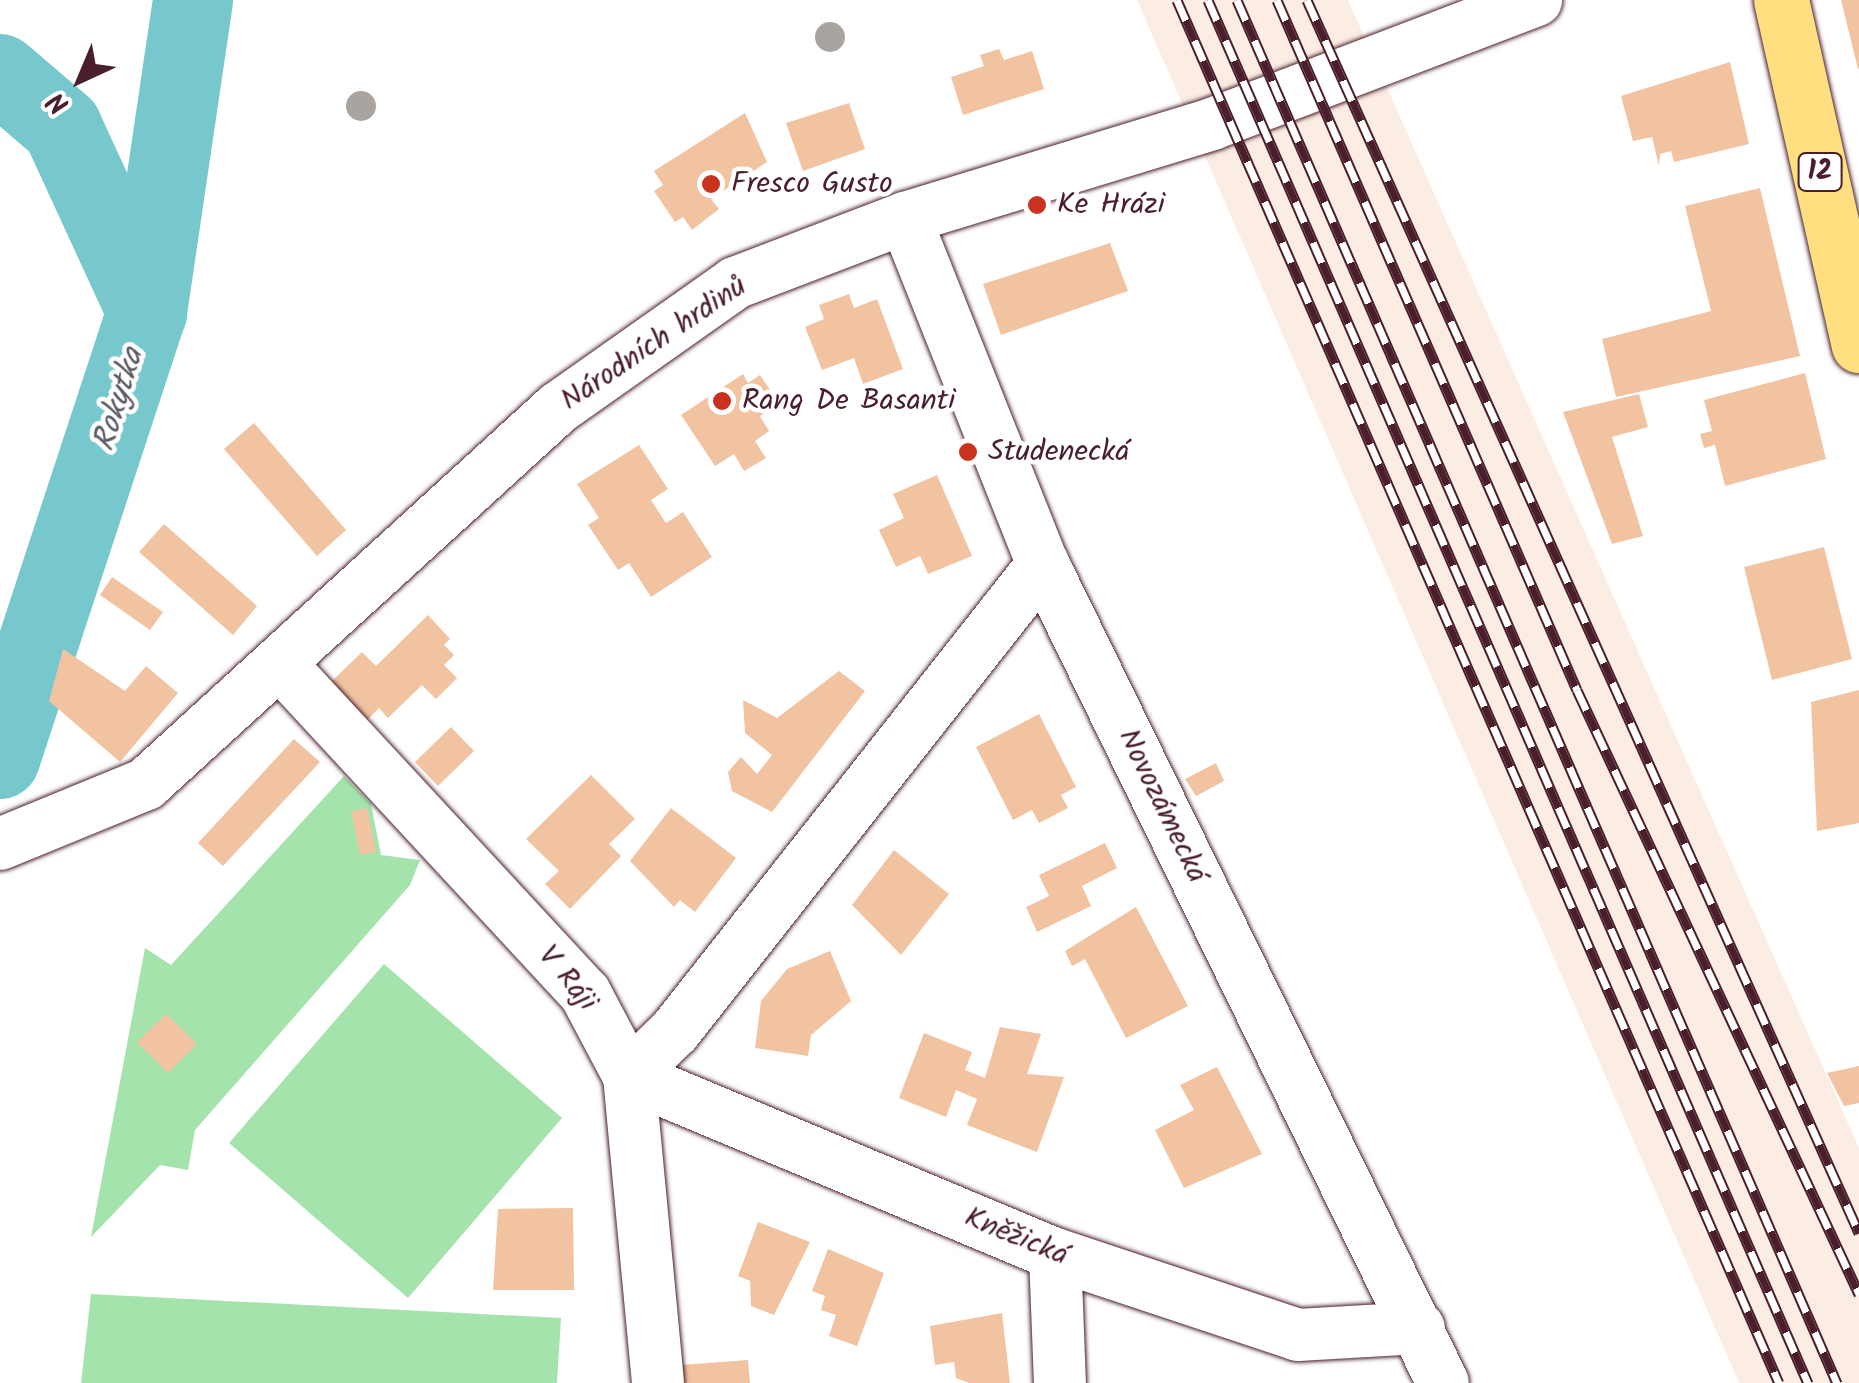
<!DOCTYPE html>
<meta charset="utf-8">
<style>
body{margin:0}
#map{position:relative;width:1859px;height:1383px;overflow:hidden;background:#fff;font-family:Kalam,sans-serif}
div>[style]{position:absolute}
[style*='--x']{left:calc(var(--x)*1px);top:calc(var(--y)*1px);width:calc(var(--w)*1px);rotate:calc(var(--a)*1deg)}
.built>*{inset:0;background:#fbede3}
.green>*{inset:0;background:#a4e3ac}
.river>*{height:80px;margin:-40px;padding:0 40px;transform-origin:40px;border-radius:40px;background:#76c8cc}
.building>*{inset:0;background:#f1c3a1}
.roads{filter:drop-shadow(0 0 2px #4a1f2b) drop-shadow(0 0 2px #4a1f2b)}
.minor>*{height:52px;margin:-26px;padding:0 26px;transform-origin:26px;border-radius:26px;background:#fff}
.major>*{height:55px;margin:-27.5px;padding:0 27.5px;transform-origin:27.5px;border-radius:27.5px;background:#ffdf80}
.rail>*{height:11px;margin-top:-5.5px;transform-origin:0;background:repeating-linear-gradient(90deg,#fff 0 22px,#4a1f2b 0 44px);box-sizing:border-box;border-block:2px solid #4a1f2b}
.trees>*{width:30px;height:30px;margin:-15px;border-radius:50%;background:#aaa4a0}
.dots>*{width:28px;height:28px;translate:-50% -50%;box-sizing:border-box;border:5px solid #fff;border-radius:50%}
span{translate:-50% -50%;white-space:nowrap;text-align:center;line-height:1.15;-webkit-text-stroke:9px #fff;paint-order:stroke}
.shield-label span{padding:2px 8px;background:#fff;border:2px solid;border-radius:8px;-webkit-text-stroke-width:0}
.shield-label{font-size:28px;color:#4a1f2b;font-weight:700}
.poi-label{font-size:30px;color:#4a1f2b}
.left{translate:0 -50%;text-align:left}
.street-label{font-size:30px;color:#4a1f2b}
.water-label{font-size:32px;color:#595a63;font-style:italic}
.north{position:absolute;left:30px;top:30px;width:100px;height:100px;-webkit-text-stroke:8px #fff;paint-order:stroke;rotate:224deg;font-size:28px;font-weight:700;line-height:40px;text-align:center;color:#4a1f2b}
.north::after{content:'';display:block;margin:auto;width:35px;height:45px;background:#4a1f2b;clip-path:polygon(50% 0,100% 100%,50% 72%,0 100%)}
</style>
<div id="map">
<div class="built">
<div style="clip-path:polygon(1137px 0,1348px 0,1859px 1148px,1859px 1383px,1739px 1383px)"></div>
</div>
<div class="green">
<div style="clip-path:polygon(344px 776px,371px 804px,381px 855px,420px 860px,410px 885px,195px 1130px,188px 1170px,160px 1165px,91px 1237px,145px 948px,171px 965px)"></div>
<div style="clip-path:polygon(384px 964px,562px 1118px,408px 1298px,229px 1143px)"></div>
<div style="clip-path:polygon(91px 1294px,561px 1318px,557px 1383px,81px 1383px)"></div>
</div>
<div class="river">
<div style="--x:0;--y:74;--w:82;--a:40.5"></div>
<div style="--x:62;--y:127;--w:204;--a:65.3"></div>
<div style="--x:0;--y:759;--w:471;--a:-71.8"></div>
<div style="--x:147;--y:312;--w:315;--a:-81.6"></div>
</div>
<div class="building">
<div style="clip-path:polygon(1841px 0,1859px 0,1859px 68px,1858px 69px)"></div>
<div style="clip-path:polygon(999px 49px,1004px 60px,1032px 51px,1044px 89px,963px 115px,951px 77px,984px 66px,980px 55px)"></div>
<div style="clip-path:polygon(1730px 62px,1749px 144px,1674px 162px,1671px 151px,1660px 154px,1659px 166px,1652px 137px,1633px 141px,1621px 96px)"></div>
<div style="clip-path:polygon(849px 103px,865px 149px,803px 171px,786px 123px)"></div>
<div style="clip-path:polygon(745px 113px,767px 162px,711px 199px,719px 209px,692px 230px,683px 217px,675px 222px,654px 191px,663px 185px,654px 171px)"></div>
<div style="clip-path:polygon(1760px 188px,1800px 356px,1616px 397px,1602px 339px,1711px 311px,1685px 206px)"></div>
<div style="clip-path:polygon(1110px 243px,1128px 291px,1001px 335px,983px 284px)"></div>
<div style="clip-path:polygon(849px 294px,854px 308px,877px 299px,903px 369px,863px 384px,854px 358px,822px 370px,805px 327px,824px 319px,819px 305px)"></div>
<div style="clip-path:polygon(1805px 373px,1826px 459px,1725px 486px,1715px 445px,1704px 448px,1700px 434px,1712px 431px,1704px 400px)"></div>
<div style="clip-path:polygon(743px 374px,748px 383px,760px 375px,779px 403px,760px 416px,769px 431px,755px 441px,766px 458px,744px 471px,734px 454px,715px 466px,681px 415px)"></div>
<div style="clip-path:polygon(1639px 394px,1648px 427px,1612px 437px,1643px 536px,1612px 544px,1563px 412px)"></div>
<div style="clip-path:polygon(254px 423px,346px 530px,317px 556px,224px 449px)"></div>
<div style="clip-path:polygon(639px 445px,668px 489px,651px 500px,666px 523px,683px 512px,712px 557px,651px 597px,629px 563px,618px 570px,588px 525px,599px 518px,577px 484px)"></div>
<div style="clip-path:polygon(937px 475px,972px 556px,928px 574px,920px 556px,896px 567px,879px 530px,904px 518px,893px 494px)"></div>
<div style="clip-path:polygon(164px 524px,257px 606px,233px 635px,139px 552px)"></div>
<div style="clip-path:polygon(1824px 547px,1852px 659px,1772px 680px,1744px 567px)"></div>
<div style="clip-path:polygon(112px 577px,163px 612px,150px 630px,100px 595px)"></div>
<div style="clip-path:polygon(428px 615px,450px 639px,444px 645px,454px 655px,444px 665px,457px 678px,436px 699px,422px 685px,388px 718px,379px 708px,367px 720px,331px 682px,362px 652px,376px 666px)"></div>
<div style="clip-path:polygon(63px 649px,125px 691px,146px 666px,178px 693px,120px 762px,49px 701px)"></div>
<div style="clip-path:polygon(839px 671px,865px 691px,772px 812px,732px 791px,728px 772px,741px 757px,757px 774px,772px 755px,745px 733px,743px 700px,777px 718px)"></div>
<div style="clip-path:polygon(1859px 690px,1859px 823px,1817px 831px,1811px 702px)"></div>
<div style="clip-path:polygon(1039px 714px,1076px 787px,1061px 795px,1068px 808px,1039px 823px,1032px 810px,1013px 820px,976px 747px)"></div>
<div style="clip-path:polygon(451px 727px,474px 751px,438px 786px,415px 762px)"></div>
<div style="clip-path:polygon(294px 739px,320px 762px,223px 866px,198px 843px)"></div>
<div style="clip-path:polygon(1216px 763px,1224px 781px,1196px 796px,1185px 779px)"></div>
<div style="clip-path:polygon(591px 775px,635px 819px,609px 844px,621px 856px,570px 909px,545px 884px,559px 871px,526px 839px)"></div>
<div style="clip-path:polygon(367px 808px,376px 852px,360px 855px,351px 811px)"></div>
<div style="clip-path:polygon(671px 808px,736px 858px,695px 912px,680px 900px,674px 907px,630px 861px)"></div>
<div style="clip-path:polygon(1105px 843px,1117px 868px,1082px 886px,1091px 906px,1037px 932px,1026px 907px,1049px 896px,1039px 875px)"></div>
<div style="clip-path:polygon(894px 850px,949px 894px,901px 955px,852px 905px)"></div>
<div style="clip-path:polygon(1136px 907px,1188px 1006px,1126px 1038px,1085px 959px,1072px 966px,1065px 951px)"></div>
<div style="clip-path:polygon(830px 951px,851px 1001px,811px 1035px,808px 1056px,755px 1048px,761px 1001px,787px 969px)"></div>
<div style="clip-path:polygon(166px 1014px,197px 1044px,168px 1073px,137px 1042px)"></div>
<div style="clip-path:polygon(1000px 1027px,1041px 1034px,1027px 1074px,1064px 1077px,1037px 1152px,967px 1125px,977px 1099px,956px 1090px,946px 1117px,899px 1098px,924px 1033px,972px 1052px,965px 1070px,985px 1078px)"></div>
<div style="clip-path:polygon(1859px 1066px,1859px 1103px,1844px 1106px,1827px 1073px)"></div>
<div style="clip-path:polygon(1217px 1067px,1262px 1154px,1184px 1188px,1155px 1130px,1194px 1110px,1180px 1085px)"></div>
<div style="clip-path:polygon(573px 1208px,574px 1290px,493px 1290px,498px 1209px)"></div>
<div style="clip-path:polygon(758px 1222px,810px 1242px,774px 1315px,751px 1306px,750px 1281px,738px 1276px)"></div>
<div style="clip-path:polygon(828px 1249px,884px 1273px,857px 1346px,829px 1336px,836px 1315px,821px 1310px,825px 1296px,812px 1291px)"></div>
<div style="clip-path:polygon(1002px 1313px,1010px 1383px,969px 1383px,956px 1378px,954px 1362px,935px 1365px,930px 1326px)"></div>
<div style="clip-path:polygon(748px 1360px,750px 1383px,683px 1383px,681px 1365px)"></div>
</div>
<div class="roads">
<div class="minor">
<div style="--x:905;--y:218;--w:373;--a:68.3"></div>
<div style="--x:1043;--y:564;--w:911;--a:63.97"></div>
<div style="--x:281;--y:665;--w:447;--a:47.2"></div>
<div style="--x:585;--y:993;--w:94;--a:62.1"></div>
<div style="--x:629;--y:1076;--w:308;--a:84.6"></div>
<div style="--x:0;--y:844;--w:158;--a:-22.3"></div>
<div style="--x:146;--y:784;--w:558;--a:-42.38"></div>
<div style="--x:558;--y:408;--w:217;--a:-35.2"></div>
<div style="--x:735;--y:283;--w:182;--a:-20.9"></div>
<div style="--x:905;--y:218;--w:321;--a:-17"></div>
<div style="--x:1212;--y:124;--w:347;--a:-20.9"></div>
<div style="--x:629;--y:1076;--w:462;--a:22.7"></div>
<div style="--x:1055;--y:1254;--w:256;--a:18.4"></div>
<div style="--x:1298;--y:1335;--w:121;--a:-3.3"></div>
<div style="--x:629;--y:1076;--w:64;--a:-44.4"></div>
<div style="--x:675;--y:1031;--w:595;--a:-51.76"></div>
<div style="--x:1055;--y:1254;--w:129;--a:87.8"></div>
</div>
<div class="major">
<div style="--x:1781;--y:0;--w:354;--a:77.3"></div>
</div>
</div>
<div class="rail">
<div style="--x:1177;--y:0;--w:1508;--a:66.48"></div>
<div style="--x:1208;--y:0;--w:1508;--a:66.55"></div>
<div style="--x:1237;--y:0;--w:1508;--a:66.55"></div>
<div style="--x:1277;--y:0;--w:752;--a:66.5"></div>
<div style="--x:1577;--y:690;--w:667;--a:64.97"></div>
<div style="--x:1307;--y:0;--w:1351;--a:65.88"></div>
</div>
<div class="trees">
<div style="left:830px;top:37px"></div>
<div style="left:361px;top:106px"></div>
</div>
<div class="dots">
<div style="left:711px;top:184px;background:#c8321e"></div>
<div style="left:1037px;top:205px;background:#c8321e"></div>
<div style="left:722px;top:401px;background:#c8321e"></div>
<div style="left:968px;top:452px;background:#c8321e"></div>
</div>
<div class="shield-label">
<span style="left:1820px;top:172px">12</span>
</div>
<div class="poi-label">
<span class="left" style="left:731px;top:184px">Fresco Gusto</span>
<span class="left" style="left:1057px;top:205px">Ke Hrázi</span>
<span class="left" style="left:742px;top:401px">Rang De Basanti</span>
<span class="left" style="left:988px;top:452px">Studenecká</span>
</div>
<div class="street-label">
<span style="left:654px;top:344px;rotate:-34deg">Národních hrdinů</span>
<span style="left:1162px;top:806px;rotate:64deg">Novozámecká</span>
<span style="left:567px;top:979px;rotate:51deg">V Ráji</span>
<span style="left:1016px;top:1237px;rotate:22deg">Kněžická</span>
</div>
<div class="water-label">
<span style="left:120px;top:400px;rotate:-73deg">Rokytka</span>
</div>
<div class="north">N</div>
</div>
